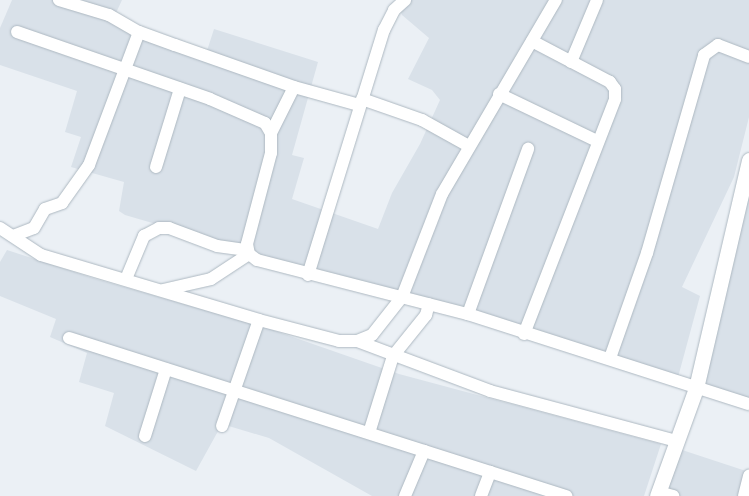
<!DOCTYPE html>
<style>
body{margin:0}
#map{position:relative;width:749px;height:496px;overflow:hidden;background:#ebf0f5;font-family:"Work Sans",sans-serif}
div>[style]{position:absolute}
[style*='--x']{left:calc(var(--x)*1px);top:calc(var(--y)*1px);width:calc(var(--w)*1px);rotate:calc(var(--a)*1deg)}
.residential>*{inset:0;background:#d9e1e9}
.roads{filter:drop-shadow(0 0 1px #adb8c1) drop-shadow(0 0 1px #adb8c1)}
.minor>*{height:12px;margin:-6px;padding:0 6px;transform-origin:6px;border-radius:6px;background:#fff}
.tertiary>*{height:15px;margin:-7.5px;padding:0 7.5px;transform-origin:7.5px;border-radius:7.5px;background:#fff}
span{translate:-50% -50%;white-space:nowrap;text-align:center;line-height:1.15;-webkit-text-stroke:4.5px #fff;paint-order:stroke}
</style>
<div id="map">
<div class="residential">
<div style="clip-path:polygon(12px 0,122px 0,115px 15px,205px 57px,214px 29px,318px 62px,292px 155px,304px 158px,292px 199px,378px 229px,392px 193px,420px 144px,440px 100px,432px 90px,408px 79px,429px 38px,402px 15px,396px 0,749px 0,749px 117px,734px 177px,682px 287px,700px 296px,677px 381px,443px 308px,125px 215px,119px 211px,124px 182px,71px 167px,81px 137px,65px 132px,77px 91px,0 65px,0 28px)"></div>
<div style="clip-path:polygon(749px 180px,749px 404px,692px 386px)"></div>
<div style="clip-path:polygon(7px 250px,96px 279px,267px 328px,399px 374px,661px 444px,644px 496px,372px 496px,269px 438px,222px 424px,196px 471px,105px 426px,114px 393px,79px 382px,87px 353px,50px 337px,56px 319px,0 296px,0 262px)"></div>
<div style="clip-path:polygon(673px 447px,749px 472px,749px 496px,656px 496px)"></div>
</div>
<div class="roads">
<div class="minor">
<div style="--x:59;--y:0;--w:52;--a:16.7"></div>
<div style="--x:109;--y:15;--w:34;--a:30"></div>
<div style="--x:139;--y:32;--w:38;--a:20"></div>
<div style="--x:175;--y:45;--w:126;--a:19.4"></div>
<div style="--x:294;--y:87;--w:67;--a:15.5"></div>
<div style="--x:17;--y:32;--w:204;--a:19.1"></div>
<div style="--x:210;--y:99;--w:60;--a:23.6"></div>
<div style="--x:265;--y:123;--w:12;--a:59"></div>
<div style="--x:271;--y:133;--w:20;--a:90"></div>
<div style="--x:271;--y:153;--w:94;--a:104.8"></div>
<div style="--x:247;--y:244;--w:10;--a:79"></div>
<div style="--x:249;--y:254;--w:10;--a:37"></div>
<div style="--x:257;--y:260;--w:218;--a:14.4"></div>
<div style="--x:468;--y:314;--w:295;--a:17.8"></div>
<div style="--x:571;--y:62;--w:67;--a:-67.2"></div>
<div style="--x:499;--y:94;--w:109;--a:25.6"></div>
<div style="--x:362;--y:99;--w:64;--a:19.3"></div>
<div style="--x:422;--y:120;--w:54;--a:29"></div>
<div style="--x:271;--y:133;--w:51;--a:-63.4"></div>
<div style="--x:156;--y:167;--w:82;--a:-72.9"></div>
<div style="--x:0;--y:228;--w:49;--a:33.4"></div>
<div style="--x:41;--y:255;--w:227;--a:16.6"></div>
<div style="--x:259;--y:320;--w:83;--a:14.7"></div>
<div style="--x:339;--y:341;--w:18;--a:0"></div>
<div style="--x:357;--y:341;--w:16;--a:-22"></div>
<div style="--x:372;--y:335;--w:48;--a:-51.7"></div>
<div style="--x:402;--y:297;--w:110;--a:-68.8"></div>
<div style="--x:442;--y:194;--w:225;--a:-59.6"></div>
<div style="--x:13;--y:236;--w:22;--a:-21"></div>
<div style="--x:34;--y:228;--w:22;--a:-60"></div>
<div style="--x:45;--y:209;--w:18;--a:-19"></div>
<div style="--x:62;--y:203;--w:47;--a:-54.6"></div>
<div style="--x:89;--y:165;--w:142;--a:-69.4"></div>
<div style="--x:308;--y:275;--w:257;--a:-72.8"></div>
<div style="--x:384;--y:30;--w:22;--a:-63"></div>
<div style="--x:394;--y:10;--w:15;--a:-42"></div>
<div style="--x:126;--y:279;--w:47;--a:-67.3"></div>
<div style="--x:144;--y:236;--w:17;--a:-28"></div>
<div style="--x:159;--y:228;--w:10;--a:0"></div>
<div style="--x:169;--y:228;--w:51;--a:20.6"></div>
<div style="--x:217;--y:246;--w:30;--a:8"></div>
<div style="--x:163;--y:290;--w:49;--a:-12.9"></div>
<div style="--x:211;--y:279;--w:45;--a:-33.3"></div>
<div style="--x:468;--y:314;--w:176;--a:-70"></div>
<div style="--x:524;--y:334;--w:252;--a:-68.8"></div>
<div style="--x:615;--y:99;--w:10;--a:-90"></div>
<div style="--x:615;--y:89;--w:9;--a:-126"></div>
<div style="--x:610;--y:82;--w:88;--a:-152.3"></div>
<div style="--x:69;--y:338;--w:522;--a:17.64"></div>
<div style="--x:357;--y:341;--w:142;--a:20.6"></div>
<div style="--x:490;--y:391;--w:193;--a:15"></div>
<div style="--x:610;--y:358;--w:111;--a:-70.6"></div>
<div style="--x:647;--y:253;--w:206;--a:-73.9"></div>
<div style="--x:704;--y:55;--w:17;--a:-36"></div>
<div style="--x:718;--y:45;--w:33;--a:21"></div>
<div style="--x:222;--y:426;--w:112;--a:-70.8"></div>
<div style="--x:369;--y:433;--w:81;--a:-72.7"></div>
<div style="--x:393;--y:356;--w:53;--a:-51.2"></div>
<div style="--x:426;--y:315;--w:11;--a:-75"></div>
<div style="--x:145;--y:436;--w:70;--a:-72.6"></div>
<div style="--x:658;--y:492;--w:16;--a:15"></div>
<div style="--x:405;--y:496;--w:49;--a:-67.1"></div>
<div style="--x:481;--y:496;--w:26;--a:-69"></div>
<div style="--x:744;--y:496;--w:21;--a:-76"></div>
</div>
<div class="tertiary">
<div style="--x:657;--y:496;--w:115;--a:-70.1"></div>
<div style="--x:696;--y:388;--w:234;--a:-76.9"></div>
</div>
</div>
</div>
